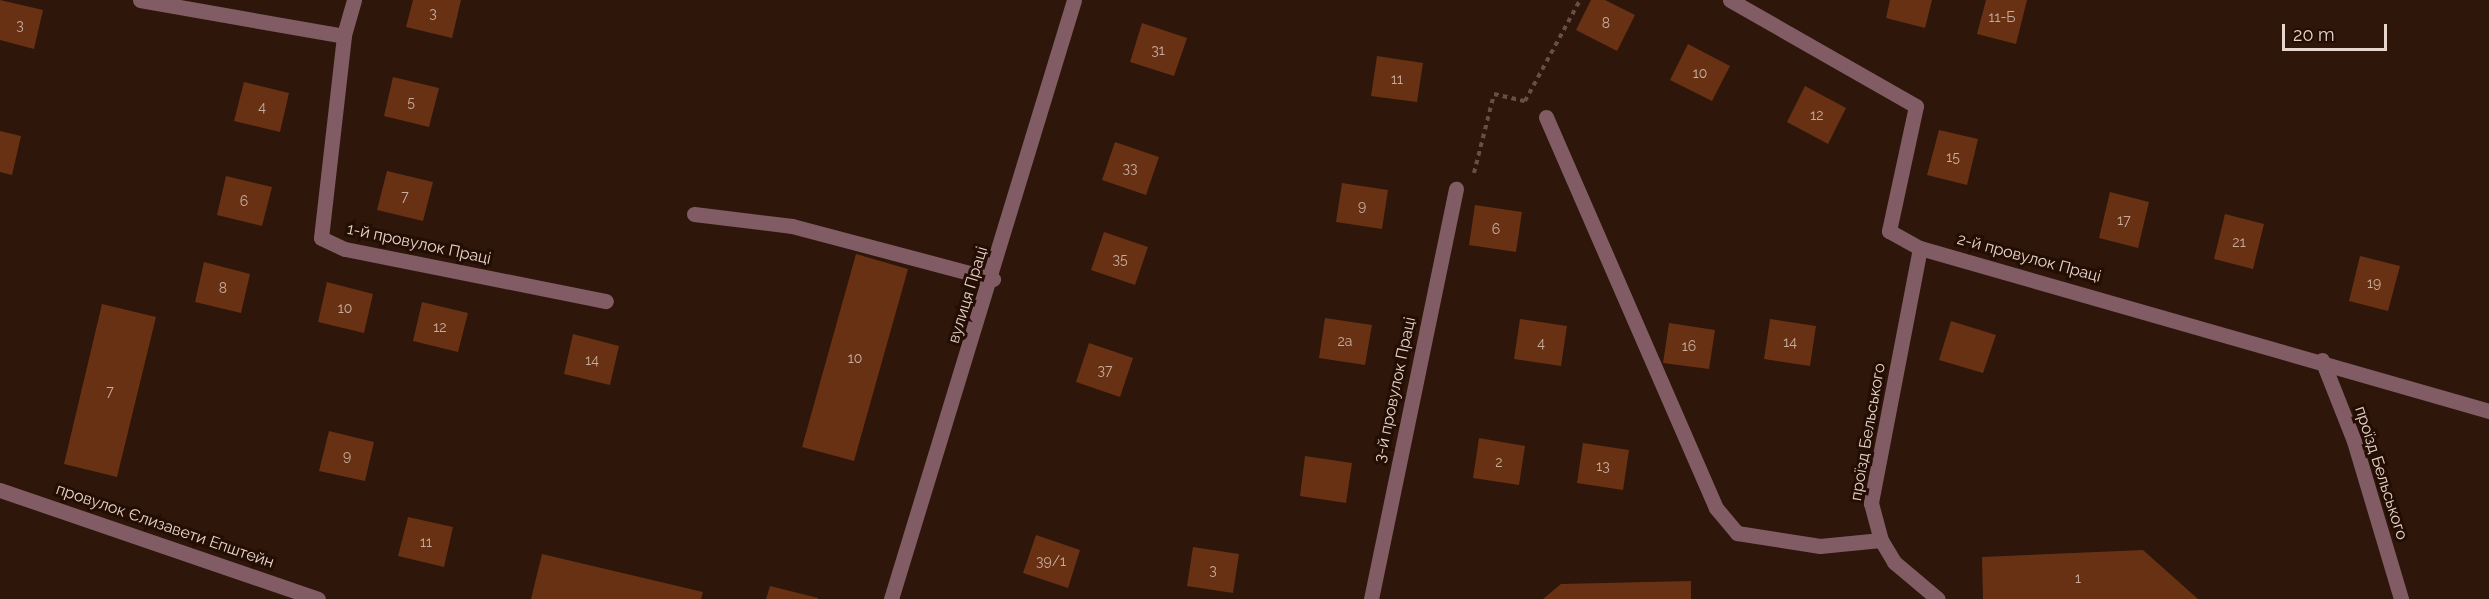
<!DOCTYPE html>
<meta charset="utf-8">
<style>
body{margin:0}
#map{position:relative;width:2489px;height:599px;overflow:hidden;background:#2e160a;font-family:Raleway,sans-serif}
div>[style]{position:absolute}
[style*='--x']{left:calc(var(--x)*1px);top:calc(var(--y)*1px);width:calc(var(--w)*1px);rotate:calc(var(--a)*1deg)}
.building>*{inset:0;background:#683113}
.path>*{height:4px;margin-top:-2px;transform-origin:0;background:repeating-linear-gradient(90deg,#665045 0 4.5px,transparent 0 9px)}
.minor>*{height:15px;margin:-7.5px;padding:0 7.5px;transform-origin:7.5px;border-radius:7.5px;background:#825c64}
span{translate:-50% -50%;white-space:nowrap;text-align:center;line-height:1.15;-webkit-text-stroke:6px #240d03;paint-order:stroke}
.number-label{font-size:14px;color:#c7ad9f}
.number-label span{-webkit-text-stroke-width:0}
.street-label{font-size:16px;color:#e7d6ce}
.scale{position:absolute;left:2282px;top:24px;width:105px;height:27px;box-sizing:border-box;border:3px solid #e7d6ce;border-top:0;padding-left:8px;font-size:18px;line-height:21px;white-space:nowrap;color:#e7d6ce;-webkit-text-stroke:4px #240d03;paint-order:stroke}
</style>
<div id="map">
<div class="building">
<div style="clip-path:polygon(0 0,43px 10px,34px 49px,0 40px)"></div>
<div style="clip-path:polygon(413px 0,461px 0,452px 38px,406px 27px)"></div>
<div style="clip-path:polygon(1591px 0,1605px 0,1635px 15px,1617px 51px,1576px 30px)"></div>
<div style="clip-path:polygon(1890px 0,1932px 0,1925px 28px,1886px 18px)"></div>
<div style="clip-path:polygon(1986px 0,2027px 0,2016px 44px,1977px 34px)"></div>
<div style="clip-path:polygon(1142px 23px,1187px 38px,1174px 76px,1130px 62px)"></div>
<div style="clip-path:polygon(1688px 44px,1730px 66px,1712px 101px,1670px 80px)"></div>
<div style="clip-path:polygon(1377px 56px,1423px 63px,1417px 102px,1371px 96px)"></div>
<div style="clip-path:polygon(393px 77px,439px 88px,429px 127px,384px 116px)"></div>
<div style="clip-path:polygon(244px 82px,289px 93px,280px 132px,234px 121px)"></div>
<div style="clip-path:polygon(1805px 86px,1846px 108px,1828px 144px,1787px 122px)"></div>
<div style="clip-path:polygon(1939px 130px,1978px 139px,1967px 185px,1927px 175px)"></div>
<div style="clip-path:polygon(0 131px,21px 136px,12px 175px,0 172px)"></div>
<div style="clip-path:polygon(1115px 142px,1159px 157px,1146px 195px,1102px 180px)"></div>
<div style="clip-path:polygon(387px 171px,433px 182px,423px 221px,377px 210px)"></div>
<div style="clip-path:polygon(226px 176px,272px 187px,262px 226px,217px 215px)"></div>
<div style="clip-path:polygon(1342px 183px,1388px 190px,1382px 229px,1336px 222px)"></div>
<div style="clip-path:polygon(2110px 192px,2149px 202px,2138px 248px,2099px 238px)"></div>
<div style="clip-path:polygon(1475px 205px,1522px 212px,1516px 252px,1469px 245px)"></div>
<div style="clip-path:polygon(2225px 214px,2264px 224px,2253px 269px,2214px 259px)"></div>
<div style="clip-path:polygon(1104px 232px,1148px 247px,1135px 285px,1091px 270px)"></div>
<div style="clip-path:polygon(856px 254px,908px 269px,854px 461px,802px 447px)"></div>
<div style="clip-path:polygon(2360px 256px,2400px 266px,2388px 311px,2349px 301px)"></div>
<div style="clip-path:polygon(204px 262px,250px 274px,241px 313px,195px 302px)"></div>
<div style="clip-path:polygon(327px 282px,373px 294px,364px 333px,318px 322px)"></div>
<div style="clip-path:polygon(422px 302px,468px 313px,458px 352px,413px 341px)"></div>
<div style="clip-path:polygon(102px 304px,156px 317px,117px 477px,64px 464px)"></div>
<div style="clip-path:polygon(1325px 318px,1372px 325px,1365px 365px,1319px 358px)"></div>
<div style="clip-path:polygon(1520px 319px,1567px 326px,1561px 366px,1514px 359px)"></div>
<div style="clip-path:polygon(1770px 319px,1816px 326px,1810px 366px,1764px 359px)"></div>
<div style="clip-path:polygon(1951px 321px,1996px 335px,1983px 373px,1939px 360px)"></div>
<div style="clip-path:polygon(1669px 323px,1715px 330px,1709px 369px,1663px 363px)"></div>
<div style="clip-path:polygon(573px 334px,619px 346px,610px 385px,564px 374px)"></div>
<div style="clip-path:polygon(1089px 343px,1133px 358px,1120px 397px,1076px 382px)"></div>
<div style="clip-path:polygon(329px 431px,374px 442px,365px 481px,319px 471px)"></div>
<div style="clip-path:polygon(1479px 438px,1525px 446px,1519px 485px,1473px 478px)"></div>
<div style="clip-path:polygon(1583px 443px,1629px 450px,1623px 490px,1577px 483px)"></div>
<div style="clip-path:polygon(1305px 456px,1352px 463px,1346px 503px,1300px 496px)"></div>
<div style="clip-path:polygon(408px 517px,453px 527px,444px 567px,398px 556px)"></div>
<div style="clip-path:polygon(1036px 535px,1080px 550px,1068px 588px,1023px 573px)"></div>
<div style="clip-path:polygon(1193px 547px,1239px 554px,1233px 593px,1187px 586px)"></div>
<div style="clip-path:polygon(2143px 550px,2198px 599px,1983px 599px,1982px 557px)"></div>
<div style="clip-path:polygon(542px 554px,703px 592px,701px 599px,531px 599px)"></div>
<div style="clip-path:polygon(1691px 581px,1691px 599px,1543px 599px,1561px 584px)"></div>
<div style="clip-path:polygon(770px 586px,818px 598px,818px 599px,766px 599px)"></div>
</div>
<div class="path">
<div style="--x:1474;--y:173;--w:81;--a:-75.8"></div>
<div style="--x:1494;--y:94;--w:32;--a:13"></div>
<div style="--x:1525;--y:101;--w:115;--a:-61.4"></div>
</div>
<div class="minor">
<div style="--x:140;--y:0;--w:207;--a:10"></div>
<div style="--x:354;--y:0;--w:37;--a:106"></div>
<div style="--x:344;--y:36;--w:203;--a:96.5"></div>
<div style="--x:321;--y:238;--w:26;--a:25"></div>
<div style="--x:345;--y:249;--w:266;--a:11.3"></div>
<div style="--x:1730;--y:0;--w:214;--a:29.7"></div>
<div style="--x:1916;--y:106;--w:128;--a:102.2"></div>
<div style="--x:1889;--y:231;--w:35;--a:29"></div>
<div style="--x:1920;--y:248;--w:592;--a:15.99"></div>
<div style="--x:1546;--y:117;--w:426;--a:66.5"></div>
<div style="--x:1716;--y:508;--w:33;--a:50"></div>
<div style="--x:1737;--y:533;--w:84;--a:8.9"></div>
<div style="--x:1820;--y:546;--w:61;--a:-5.6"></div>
<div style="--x:694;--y:214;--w:99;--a:7"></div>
<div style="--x:792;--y:226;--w:208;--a:14.8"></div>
<div style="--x:1920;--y:248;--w:260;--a:100.9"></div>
<div style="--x:1871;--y:503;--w:38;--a:75"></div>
<div style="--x:1881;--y:540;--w:26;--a:59"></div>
<div style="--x:1894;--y:562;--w:57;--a:40.1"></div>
<div style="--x:2322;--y:360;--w:87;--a:68.4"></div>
<div style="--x:2354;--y:441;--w:165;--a:73.4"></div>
<div style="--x:0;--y:490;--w:336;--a:18.9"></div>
<div style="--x:891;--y:599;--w:626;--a:-73.01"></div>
<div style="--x:1371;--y:599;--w:419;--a:-78.3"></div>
</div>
<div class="number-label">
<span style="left:433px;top:13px">3</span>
<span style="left:2002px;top:17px">11-Б</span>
<span style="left:1606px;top:23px">8</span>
<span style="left:20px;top:25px">3</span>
<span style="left:1158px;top:50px">31</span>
<span style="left:1700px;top:73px">10</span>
<span style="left:1397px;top:79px">11</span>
<span style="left:411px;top:102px">5</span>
<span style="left:262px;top:107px">4</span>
<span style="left:1817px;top:115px">12</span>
<span style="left:1953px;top:157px">15</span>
<span style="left:1130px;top:168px">33</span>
<span style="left:405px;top:196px">7</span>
<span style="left:244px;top:201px">6</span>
<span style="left:1362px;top:206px">9</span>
<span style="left:2124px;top:220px">17</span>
<span style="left:1496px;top:229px">6</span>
<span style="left:2239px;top:242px">21</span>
<span style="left:1120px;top:259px">35</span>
<span style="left:2374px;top:283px">19</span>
<span style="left:223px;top:288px">8</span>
<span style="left:345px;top:308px">10</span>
<span style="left:440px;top:327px">12</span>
<span style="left:1345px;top:341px">2а</span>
<span style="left:1790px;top:342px">14</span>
<span style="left:1541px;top:343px">4</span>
<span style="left:1689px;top:346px">16</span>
<span style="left:855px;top:358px">10</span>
<span style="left:592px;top:360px">14</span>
<span style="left:1105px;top:370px">37</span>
<span style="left:110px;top:391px">7</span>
<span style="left:347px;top:456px">9</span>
<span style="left:1499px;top:462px">2</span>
<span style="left:1603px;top:466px">13</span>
<span style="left:426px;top:542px">11</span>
<span style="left:1051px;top:561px">39/1</span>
<span style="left:1213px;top:570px">3</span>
<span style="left:2078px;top:578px">1</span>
</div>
<div class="street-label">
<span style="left:419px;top:244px;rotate:12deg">1-й провулок Праці</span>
<span style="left:2029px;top:258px;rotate:15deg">2-й провулок Праці</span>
<span style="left:968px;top:295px;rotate:-73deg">вулиця Праці</span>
<span style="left:1395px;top:390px;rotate:-78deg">3-й провулок Праці</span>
<span style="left:1868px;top:432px;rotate:-80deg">проїзд Бельського</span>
<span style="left:2381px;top:473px;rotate:72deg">проїзд Бельського</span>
<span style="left:165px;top:526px;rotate:19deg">провулок Єлизавети Епштейн</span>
</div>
<div class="scale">20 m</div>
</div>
